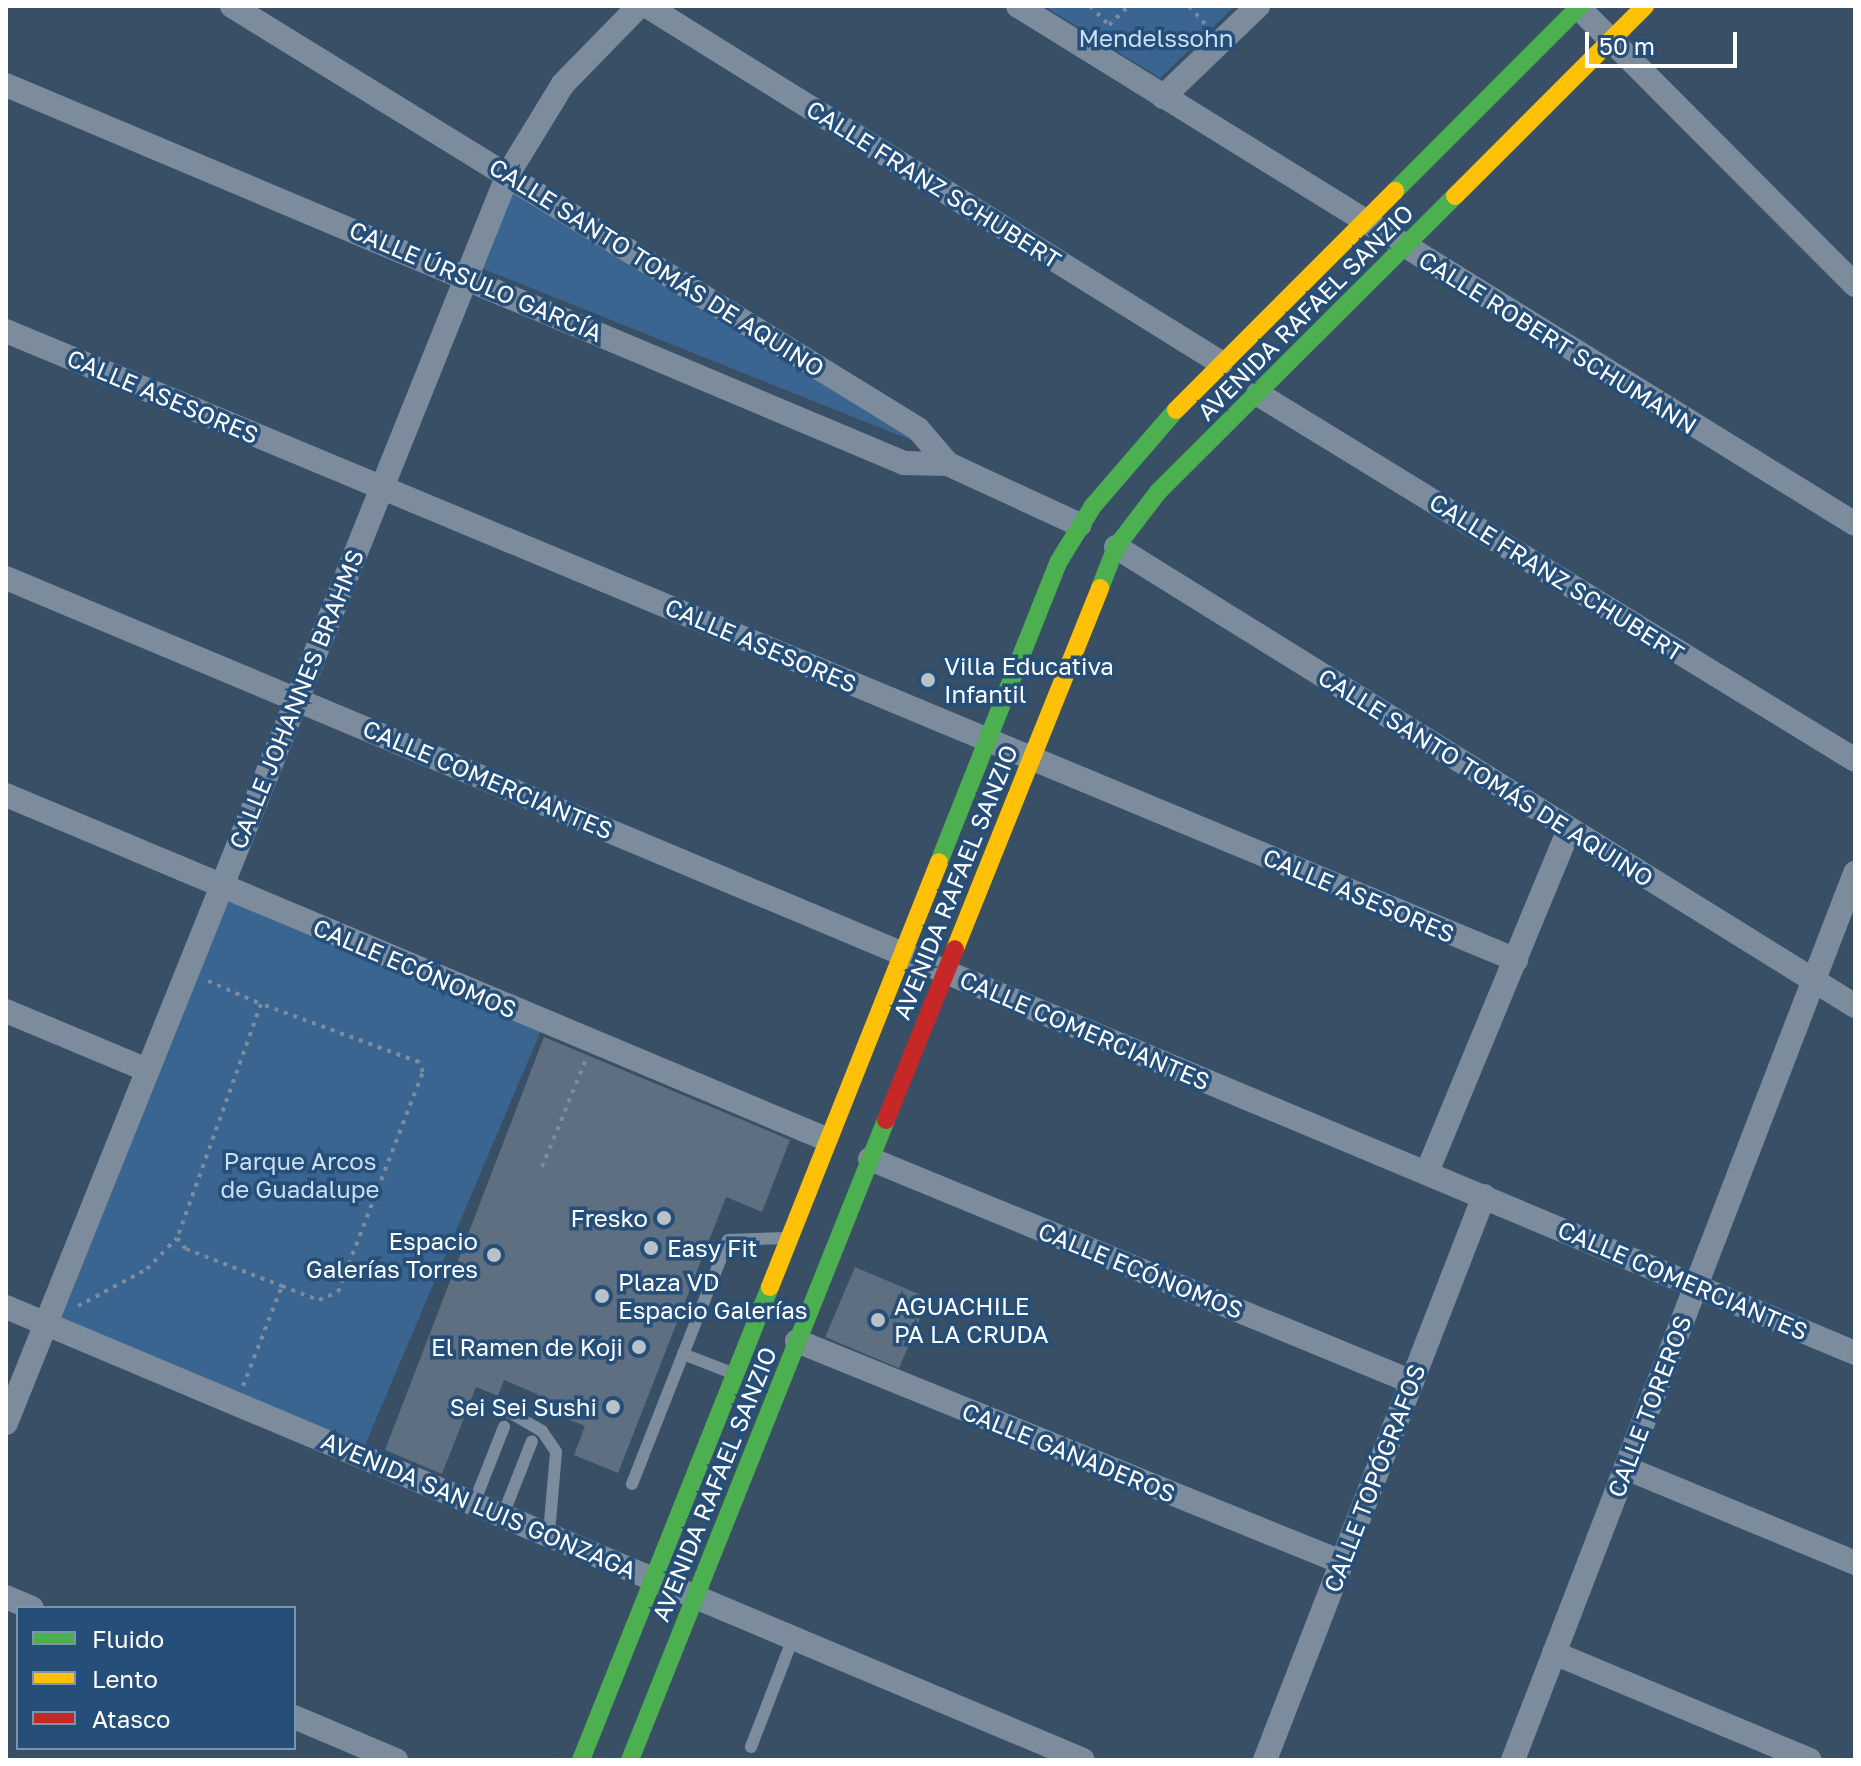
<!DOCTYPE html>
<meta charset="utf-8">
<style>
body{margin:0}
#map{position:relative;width:1861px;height:1766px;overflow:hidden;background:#384f66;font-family:"Golos Text",sans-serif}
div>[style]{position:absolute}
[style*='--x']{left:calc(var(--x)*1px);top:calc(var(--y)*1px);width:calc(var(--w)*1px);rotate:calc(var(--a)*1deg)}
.green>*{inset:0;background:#396590;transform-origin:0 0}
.building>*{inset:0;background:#5e6f81;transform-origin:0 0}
.path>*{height:4px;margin-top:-2px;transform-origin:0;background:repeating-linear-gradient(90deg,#7c8c9d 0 4px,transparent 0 10px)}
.lane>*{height:12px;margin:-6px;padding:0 6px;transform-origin:6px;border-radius:6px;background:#7c8c9d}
.street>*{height:24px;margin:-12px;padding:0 12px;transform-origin:12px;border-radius:12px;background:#7c8c9d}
.fast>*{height:18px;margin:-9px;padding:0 9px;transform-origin:9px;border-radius:9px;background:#4caf50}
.slow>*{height:18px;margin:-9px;padding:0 9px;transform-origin:9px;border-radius:9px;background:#ffc107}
.jam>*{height:18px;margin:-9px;padding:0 9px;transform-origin:9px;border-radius:9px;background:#c62828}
.dots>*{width:22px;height:22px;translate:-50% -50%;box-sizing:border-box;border:4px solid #254e79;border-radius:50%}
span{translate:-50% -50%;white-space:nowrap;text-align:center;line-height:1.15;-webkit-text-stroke:7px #254e79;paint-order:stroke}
.park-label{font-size:24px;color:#cadff3}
.street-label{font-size:24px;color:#fff}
.poi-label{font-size:24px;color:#fff}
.left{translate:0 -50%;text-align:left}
.right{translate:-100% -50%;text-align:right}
.frame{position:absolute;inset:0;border:8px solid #fff;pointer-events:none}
.legend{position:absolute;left:16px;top:1606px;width:280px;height:144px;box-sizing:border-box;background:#254e79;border:2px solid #7c95af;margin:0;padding:10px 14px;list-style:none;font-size:24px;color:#fff}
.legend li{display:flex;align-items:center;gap:16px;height:40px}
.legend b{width:40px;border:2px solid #7c95af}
.scale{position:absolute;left:1585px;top:32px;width:152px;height:36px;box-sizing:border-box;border:4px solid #fff;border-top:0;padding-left:10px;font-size:24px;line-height:28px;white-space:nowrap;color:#fff;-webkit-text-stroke:6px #254e79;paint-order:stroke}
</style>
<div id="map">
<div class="green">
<i style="clip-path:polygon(1044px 6px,1235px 6px,1160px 78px)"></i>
<i style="clip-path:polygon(511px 189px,916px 442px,481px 268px)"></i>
<i style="left:225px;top:892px;width:345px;height:459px;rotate:23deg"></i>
</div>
<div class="building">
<i style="clip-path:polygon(544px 1037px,790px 1140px,762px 1212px,726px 1197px,618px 1473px,574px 1455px,585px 1426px,547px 1411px,537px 1394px,504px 1380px,498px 1396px,476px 1387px,442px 1474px,385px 1450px)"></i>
<i style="left:855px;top:1267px;width:80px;height:76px;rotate:23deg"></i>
</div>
<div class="path">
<i style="--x:1090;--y:6;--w:27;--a:45"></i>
<i style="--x:1109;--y:25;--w:28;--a:-44"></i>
<i style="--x:1189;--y:6;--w:25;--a:48"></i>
<i style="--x:208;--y:981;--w:58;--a:23.5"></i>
<i style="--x:542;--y:1167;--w:117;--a:-67.8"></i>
<i style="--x:78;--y:1306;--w:78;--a:-28.2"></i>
<i style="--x:147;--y:1269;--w:43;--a:-45.9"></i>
<i style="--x:243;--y:1386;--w:107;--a:-68.7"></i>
<i style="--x:282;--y:1286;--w:40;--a:21"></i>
<i style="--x:319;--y:1300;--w:21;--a:-23"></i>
<i style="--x:338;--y:1292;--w:236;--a:-68.9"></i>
<i style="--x:423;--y:1072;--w:11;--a:-112"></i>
<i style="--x:419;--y:1062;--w:168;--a:-159.8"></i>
<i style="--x:261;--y:1004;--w:249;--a:109.7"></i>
<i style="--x:177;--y:1238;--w:14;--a:51"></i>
<i style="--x:186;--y:1249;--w:103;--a:21.1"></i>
</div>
<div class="lane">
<i style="--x:683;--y:1354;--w:53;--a:21.2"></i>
<i style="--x:509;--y:1412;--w:38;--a:30"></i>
<i style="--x:542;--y:1431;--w:25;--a:56"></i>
<i style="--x:556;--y:1452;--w:82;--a:94.9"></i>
<i style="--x:632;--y:1484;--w:262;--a:-68.5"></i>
<i style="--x:728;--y:1240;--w:58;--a:-2"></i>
<i style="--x:474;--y:1503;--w:82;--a:-68.5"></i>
<i style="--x:503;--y:1515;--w:79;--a:-68.6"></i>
<i style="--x:751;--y:1747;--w:117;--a:-68.9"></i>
</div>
<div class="street">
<i style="--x:232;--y:6;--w:806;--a:31.66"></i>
<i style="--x:918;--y:429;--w:46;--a:49.4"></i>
<i style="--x:948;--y:464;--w:145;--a:24.8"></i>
<i style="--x:647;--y:6;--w:676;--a:31.88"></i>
<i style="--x:1018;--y:6;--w:984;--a:31.75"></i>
<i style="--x:1577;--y:6;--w:394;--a:45.1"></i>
<i style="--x:6;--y:85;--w:974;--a:22.83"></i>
<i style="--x:904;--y:463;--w:44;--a:1.3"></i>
<i style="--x:1163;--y:97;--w:132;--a:-43.8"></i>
<i style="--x:6;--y:331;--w:1636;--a:22.61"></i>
<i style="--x:1258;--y:394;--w:700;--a:31.51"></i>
<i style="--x:1116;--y:547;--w:870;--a:31.84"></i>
<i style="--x:6;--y:578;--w:2005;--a:22.74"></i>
<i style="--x:6;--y:795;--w:889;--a:22.76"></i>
<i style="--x:6;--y:1011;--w:153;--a:22.7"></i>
<i style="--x:870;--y:1159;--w:586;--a:22.36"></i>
<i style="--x:1427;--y:1172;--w:371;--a:-67.5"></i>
<i style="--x:6;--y:1307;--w:1168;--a:22.81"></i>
<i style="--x:797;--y:1341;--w:587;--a:22.11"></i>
<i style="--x:6;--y:1423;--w:1346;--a:-68.1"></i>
<i style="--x:508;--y:174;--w:105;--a:-58.6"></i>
<i style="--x:563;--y:84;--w:109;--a:-45.7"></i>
<i style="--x:1626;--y:1468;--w:248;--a:22.5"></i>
<i style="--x:6;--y:1597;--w:28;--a:23"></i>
<i style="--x:1554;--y:1653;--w:277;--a:22.7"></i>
<i style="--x:294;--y:1717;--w:111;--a:22.9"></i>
<i style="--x:1265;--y:1760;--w:605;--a:-68.78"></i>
<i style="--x:1513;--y:1760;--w:951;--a:-68.91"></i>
</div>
<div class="fast">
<i style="--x:1395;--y:191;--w:262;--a:-45"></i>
<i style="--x:1100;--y:588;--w:44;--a:-68.7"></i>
<i style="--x:1116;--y:547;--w:69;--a:-52.6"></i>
<i style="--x:1158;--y:492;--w:419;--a:-44.9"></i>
<i style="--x:939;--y:862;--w:324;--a:-68.3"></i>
<i style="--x:1059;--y:561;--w:65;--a:-58.3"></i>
<i style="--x:1093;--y:506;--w:127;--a:-49.2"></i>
<i style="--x:581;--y:1760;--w:509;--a:-68.22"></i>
<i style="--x:630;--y:1760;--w:689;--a:-68.2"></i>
</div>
<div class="slow">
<i style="--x:1455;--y:196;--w:269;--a:-45"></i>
<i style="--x:1176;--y:410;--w:310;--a:-45"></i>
<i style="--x:955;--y:949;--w:389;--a:-68.1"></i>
<i style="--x:770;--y:1287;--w:457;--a:-68.3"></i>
</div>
<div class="jam">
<i style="--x:886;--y:1120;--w:184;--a:-68"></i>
</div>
<div class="dots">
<i style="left:928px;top:680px;background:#b9c1c9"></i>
<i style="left:664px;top:1218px;background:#b9c1c9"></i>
<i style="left:651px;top:1248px;background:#b9c1c9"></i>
<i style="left:494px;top:1255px;background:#b9c1c9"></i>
<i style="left:602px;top:1296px;background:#b9c1c9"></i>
<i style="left:878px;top:1320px;background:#b9c1c9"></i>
<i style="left:639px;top:1347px;background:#b9c1c9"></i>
<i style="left:613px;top:1407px;background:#b9c1c9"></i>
</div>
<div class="park-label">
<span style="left:1156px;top:38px">Mendelssohn</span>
<span style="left:300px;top:1175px">Parque Arcos<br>de Guadalupe</span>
</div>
<div class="street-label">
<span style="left:934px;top:184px;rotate:32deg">CALLE FRANZ SCHUBERT</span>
<span style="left:657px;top:267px;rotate:32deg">CALLE SANTO TOMÁS DE AQUINO</span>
<span style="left:476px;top:281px;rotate:23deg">CALLE ÚRSULO GARCÍA</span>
<span style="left:1305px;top:312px;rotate:-45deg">AVENIDA RAFAEL SANZIO</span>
<span style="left:1558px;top:342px;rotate:32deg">CALLE ROBERT SCHUMANN</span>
<span style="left:163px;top:396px;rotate:23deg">CALLE ASESORES</span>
<span style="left:1557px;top:577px;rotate:32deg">CALLE FRANZ SCHUBERT</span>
<span style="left:761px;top:645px;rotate:23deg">CALLE ASESORES</span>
<span style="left:296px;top:699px;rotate:-68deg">CALLE JOHANNES BRAHMS</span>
<span style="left:1486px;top:777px;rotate:32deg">CALLE SANTO TOMÁS DE AQUINO</span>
<span style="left:488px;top:779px;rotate:23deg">CALLE COMERCIANTES</span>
<span style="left:955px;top:882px;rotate:-68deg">AVENIDA RAFAEL SANZIO</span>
<span style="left:1359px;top:895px;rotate:23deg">CALLE ASESORES</span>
<span style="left:415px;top:968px;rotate:23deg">CALLE ECÓNOMOS</span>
<span style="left:1085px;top:1030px;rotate:23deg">CALLE COMERCIANTES</span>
<span style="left:1141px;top:1270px;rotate:22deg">CALLE ECÓNOMOS</span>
<span style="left:1683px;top:1280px;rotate:23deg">CALLE COMERCIANTES</span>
<span style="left:1649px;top:1406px;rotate:-69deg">CALLE TOREROS</span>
<span style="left:1069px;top:1452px;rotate:22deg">CALLE GANADEROS</span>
<span style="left:1374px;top:1478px;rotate:-69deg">CALLE TOPÓGRAFOS</span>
<span style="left:714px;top:1484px;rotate:-68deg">AVENIDA RAFAEL SANZIO</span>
<span style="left:479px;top:1505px;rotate:23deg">AVENIDA SAN LUIS GONZAGA</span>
</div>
<div class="poi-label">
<span class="left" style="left:944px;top:680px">Villa Educativa<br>Infantil</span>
<span class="right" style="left:648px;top:1218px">Fresko</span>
<span class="right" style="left:478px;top:1255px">Espacio<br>Galerías Torres</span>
<span class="left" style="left:667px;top:1248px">Easy Fit</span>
<span class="left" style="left:618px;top:1296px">Plaza VD<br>Espacio Galerías</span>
<span class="left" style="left:894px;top:1320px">AGUACHILE<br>PA LA CRUDA</span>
<span class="right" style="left:623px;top:1347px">El Ramen de Koji</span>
<span class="right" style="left:597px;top:1407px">Sei Sei Sushi</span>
</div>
<div class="frame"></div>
<ul class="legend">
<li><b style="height:10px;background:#4caf50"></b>Fluido</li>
<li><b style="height:10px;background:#ffc107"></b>Lento</li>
<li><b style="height:10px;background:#c62828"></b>Atasco</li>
</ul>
<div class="scale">50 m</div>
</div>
